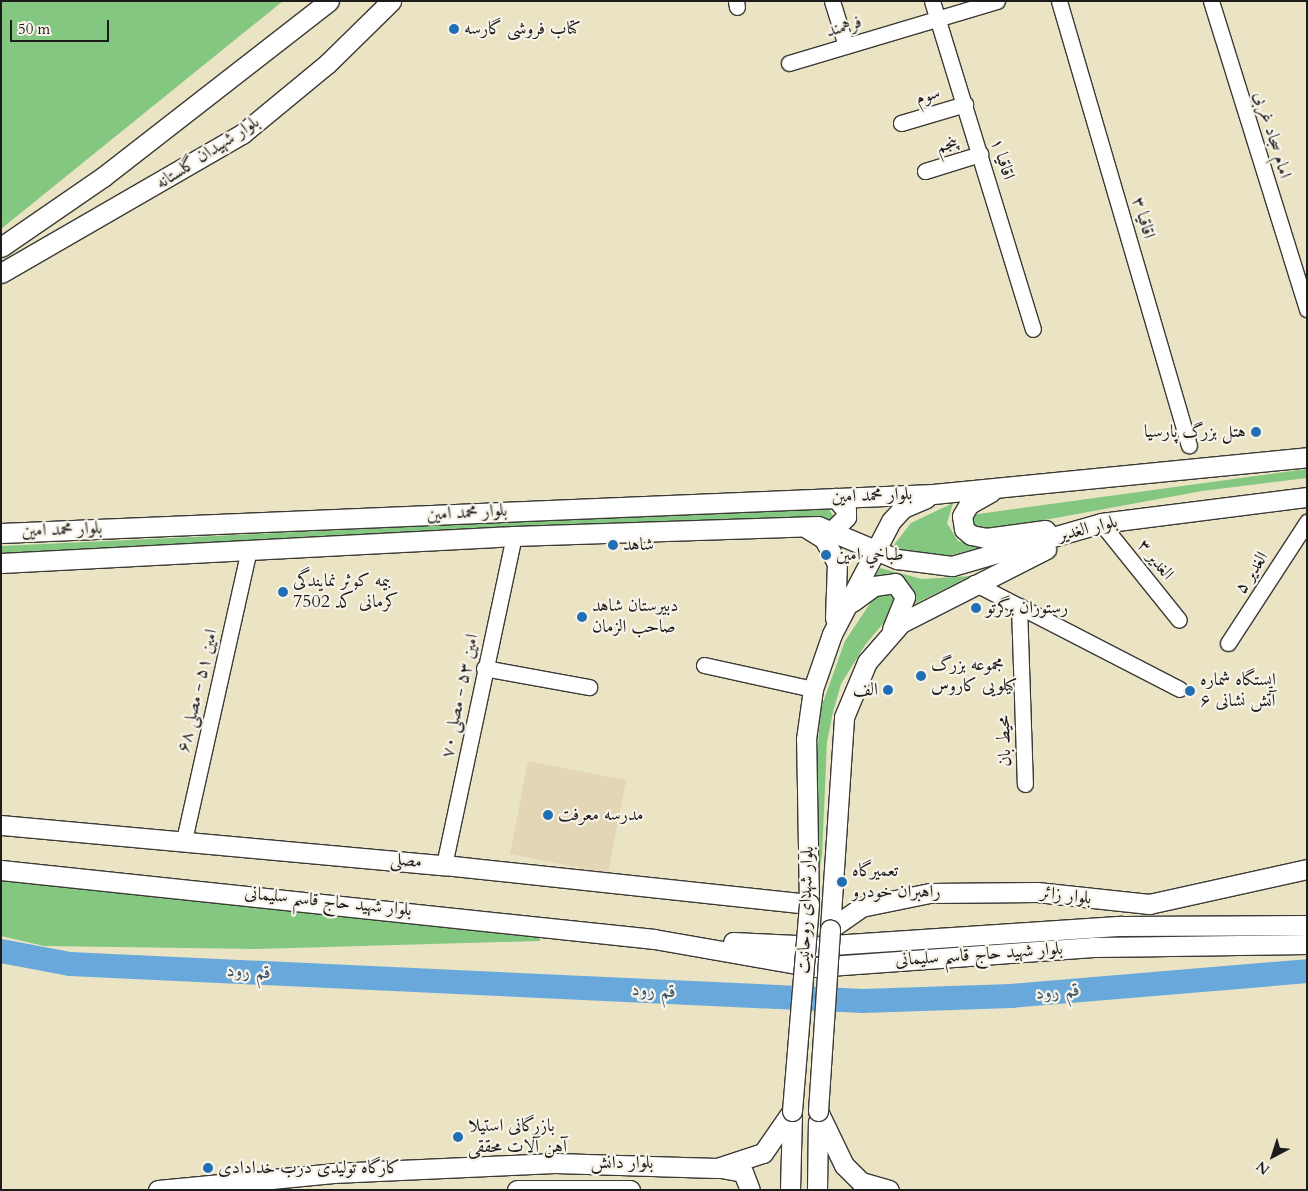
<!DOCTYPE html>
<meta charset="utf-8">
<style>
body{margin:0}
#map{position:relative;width:1308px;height:1191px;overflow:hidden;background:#ebe4c4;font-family:Cardo,Amiri,serif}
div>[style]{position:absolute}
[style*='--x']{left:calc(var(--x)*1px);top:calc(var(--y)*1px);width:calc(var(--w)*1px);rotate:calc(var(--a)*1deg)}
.built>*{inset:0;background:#e3d6b7;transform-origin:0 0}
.green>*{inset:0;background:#83c780}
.river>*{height:24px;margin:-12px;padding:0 12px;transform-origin:12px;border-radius:12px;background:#69a8db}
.roads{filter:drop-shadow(1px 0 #3b3a35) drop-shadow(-1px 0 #3b3a35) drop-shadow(0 1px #3b3a35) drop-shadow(0 -1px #3b3a35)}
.minor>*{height:15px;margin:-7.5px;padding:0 7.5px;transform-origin:7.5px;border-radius:7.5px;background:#fff}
.major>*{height:19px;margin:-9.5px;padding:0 9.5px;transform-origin:9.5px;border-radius:9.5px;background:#fff}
.bridges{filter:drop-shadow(1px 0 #3b3a35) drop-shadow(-1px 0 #3b3a35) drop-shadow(0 1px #3b3a35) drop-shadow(0 -1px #3b3a35)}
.major-bridge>*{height:19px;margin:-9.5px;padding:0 9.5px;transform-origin:9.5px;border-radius:9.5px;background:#fff}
.dots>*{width:14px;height:14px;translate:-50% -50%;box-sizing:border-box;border:2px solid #f7f3e8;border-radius:50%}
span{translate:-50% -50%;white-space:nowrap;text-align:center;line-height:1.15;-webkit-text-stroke:4.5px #f7f3e8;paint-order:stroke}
.street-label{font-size:18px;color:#1c1c1c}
.poi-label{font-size:18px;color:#1c1c1c}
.left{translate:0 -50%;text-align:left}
.right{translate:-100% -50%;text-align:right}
.water-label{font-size:19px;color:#3b5468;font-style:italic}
.frame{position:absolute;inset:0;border:2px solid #1c1c1c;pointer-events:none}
.north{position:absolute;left:1248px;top:1131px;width:50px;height:50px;-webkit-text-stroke:4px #f7f3e8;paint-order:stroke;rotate:220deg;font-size:14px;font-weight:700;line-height:20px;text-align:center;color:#1c1c1c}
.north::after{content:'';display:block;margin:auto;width:18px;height:22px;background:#1c1c1c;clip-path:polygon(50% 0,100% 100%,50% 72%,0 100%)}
.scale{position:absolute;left:10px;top:20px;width:99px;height:22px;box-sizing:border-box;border:2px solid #1c1c1c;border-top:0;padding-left:6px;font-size:15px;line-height:18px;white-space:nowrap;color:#1c1c1c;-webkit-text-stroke:4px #f7f3e8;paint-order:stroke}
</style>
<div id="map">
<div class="built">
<i style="left:528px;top:761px;width:100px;height:95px;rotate:11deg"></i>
</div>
<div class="green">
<i style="clip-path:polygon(1px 1px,283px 1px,1px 229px)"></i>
<i style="clip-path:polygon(1307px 469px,1307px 478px,1202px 491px,990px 530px,973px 528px,971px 515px)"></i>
<i style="clip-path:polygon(953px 503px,947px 523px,958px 541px,978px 546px,1003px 542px,943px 557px,909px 554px,893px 546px,911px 523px)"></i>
<i style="clip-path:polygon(783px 509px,829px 509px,834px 517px,831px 521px,784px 517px,1px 555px,1px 546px)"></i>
<i style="clip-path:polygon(880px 568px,922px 579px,971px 576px,912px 605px,915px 593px,902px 580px,871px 585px)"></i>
<i style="clip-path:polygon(879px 590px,894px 594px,891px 614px,865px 645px,841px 684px,833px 712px,827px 742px,822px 856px,817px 879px,815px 777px,821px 708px,845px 641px)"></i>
<i style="clip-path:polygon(1px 876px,540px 929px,540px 941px,257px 949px,44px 946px,1px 936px)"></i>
</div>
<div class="river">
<i style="--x:1;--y:951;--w:70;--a:10.7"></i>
<i style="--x:70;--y:964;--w:794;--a:2.67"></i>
<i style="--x:863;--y:1001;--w:148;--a:-1.9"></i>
<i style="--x:1011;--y:996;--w:297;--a:-4.8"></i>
</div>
<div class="roads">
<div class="minor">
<i style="--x:736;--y:1;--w:6;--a:81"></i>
<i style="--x:832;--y:1;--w:47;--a:72.7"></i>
<i style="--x:932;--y:1;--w:343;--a:72.9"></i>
<i style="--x:1059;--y:1;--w:463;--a:73.7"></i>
<i style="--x:1211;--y:1;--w:323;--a:72.7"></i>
<i style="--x:789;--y:63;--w:217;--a:-16.6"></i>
<i style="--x:901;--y:123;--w:67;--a:-16.5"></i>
<i style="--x:925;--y:171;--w:58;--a:-17.2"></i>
<i style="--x:1101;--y:523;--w:124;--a:51.2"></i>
<i style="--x:974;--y:583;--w:231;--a:27.3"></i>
<i style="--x:1019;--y:606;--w:178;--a:88.1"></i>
<i style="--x:1228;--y:643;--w:145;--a:-56.9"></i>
<i style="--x:704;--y:665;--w:112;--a:12.4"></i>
<i style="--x:484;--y:668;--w:107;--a:10.3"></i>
<i style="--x:184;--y:840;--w:297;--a:-77.4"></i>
<i style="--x:444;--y:865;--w:336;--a:-78"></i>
</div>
<div class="major">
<i style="--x:1;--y:247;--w:124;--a:-34.5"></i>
<i style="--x:103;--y:177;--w:286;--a:-37.9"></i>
<i style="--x:1;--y:273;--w:278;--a:-30"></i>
<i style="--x:242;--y:134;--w:110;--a:-39.5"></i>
<i style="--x:327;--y:64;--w:90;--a:-44.5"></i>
<i style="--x:991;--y:492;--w:25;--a:151"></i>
<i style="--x:969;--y:504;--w:14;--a:120"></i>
<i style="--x:962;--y:516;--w:13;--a:81"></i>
<i style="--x:964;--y:529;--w:9;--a:41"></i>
<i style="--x:971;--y:535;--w:15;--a:11"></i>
<i style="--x:986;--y:538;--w:60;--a:-7.7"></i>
<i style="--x:808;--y:529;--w:19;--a:32"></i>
<i style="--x:824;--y:539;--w:27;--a:62"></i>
<i style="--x:837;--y:563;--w:55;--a:92.1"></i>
<i style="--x:832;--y:531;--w:20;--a:-45"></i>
<i style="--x:846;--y:517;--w:7;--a:-90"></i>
<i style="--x:846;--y:510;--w:16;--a:-130"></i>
<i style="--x:1;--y:533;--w:933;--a:-2.4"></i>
<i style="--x:933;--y:494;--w:376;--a:-5.6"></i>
<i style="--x:1;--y:563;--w:514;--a:-3.01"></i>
<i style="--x:514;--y:536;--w:304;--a:-1.9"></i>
<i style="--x:818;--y:526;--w:86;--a:22.7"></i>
<i style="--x:897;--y:559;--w:55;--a:7.3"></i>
<i style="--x:952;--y:566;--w:155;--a:-16.1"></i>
<i style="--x:1101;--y:523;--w:208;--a:-7.2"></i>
<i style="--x:852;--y:602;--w:27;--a:-36"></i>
<i style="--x:874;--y:586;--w:21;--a:-8"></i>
<i style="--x:895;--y:583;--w:17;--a:54"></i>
<i style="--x:905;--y:597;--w:35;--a:112"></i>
<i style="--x:1;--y:825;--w:445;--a:5.2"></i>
<i style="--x:444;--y:865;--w:367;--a:6.1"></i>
<i style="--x:809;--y:904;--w:165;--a:-91"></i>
<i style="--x:806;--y:739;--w:50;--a:-82"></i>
<i style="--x:813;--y:689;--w:58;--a:-70.9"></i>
<i style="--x:832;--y:634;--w:127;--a:-62.4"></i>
<i style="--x:891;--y:521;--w:18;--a:-47"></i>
<i style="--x:903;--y:508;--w:25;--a:-23"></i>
<i style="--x:1;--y:870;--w:657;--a:6.03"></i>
<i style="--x:654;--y:939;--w:163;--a:9.9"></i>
<i style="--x:815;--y:967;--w:279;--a:-4.1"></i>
<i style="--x:1093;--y:947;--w:214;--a:-0.8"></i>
<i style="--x:830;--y:929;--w:212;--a:-86.2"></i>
<i style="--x:844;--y:717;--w:60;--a:-67.3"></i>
<i style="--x:867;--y:662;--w:52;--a:-48.9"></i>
<i style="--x:901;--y:623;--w:163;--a:-27"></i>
<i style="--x:830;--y:929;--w:38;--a:-35"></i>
<i style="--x:861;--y:907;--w:70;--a:-11.5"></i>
<i style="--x:930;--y:893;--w:107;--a:-0.5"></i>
<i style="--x:1037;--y:892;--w:113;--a:6.1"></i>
<i style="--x:1149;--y:904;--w:162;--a:-12.5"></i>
<i style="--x:733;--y:942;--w:84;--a:2.7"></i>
<i style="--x:817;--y:946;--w:305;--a:-3.8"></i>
<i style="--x:1121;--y:926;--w:186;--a:-0.3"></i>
<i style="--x:818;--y:1111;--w:60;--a:64.3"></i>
<i style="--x:844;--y:1165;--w:24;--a:45"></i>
<i style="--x:861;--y:1182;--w:29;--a:16"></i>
<i style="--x:721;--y:1168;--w:22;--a:10"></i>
<i style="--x:743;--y:1172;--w:19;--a:69"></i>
<i style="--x:158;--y:1190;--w:176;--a:-5.5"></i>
<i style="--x:333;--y:1173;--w:222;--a:-2.6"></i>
<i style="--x:555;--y:1163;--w:162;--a:1.8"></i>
<i style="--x:717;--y:1168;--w:48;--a:-18.1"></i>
<i style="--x:763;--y:1153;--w:51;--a:-55.4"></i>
<i style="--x:517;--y:1190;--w:113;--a:0"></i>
<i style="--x:790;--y:1190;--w:78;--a:-88.5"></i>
<i style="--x:817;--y:1190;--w:68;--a:-89.2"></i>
</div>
</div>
<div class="bridges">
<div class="major-bridge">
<i style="--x:792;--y:1111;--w:208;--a:-85.3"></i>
<i style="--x:818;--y:1111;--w:182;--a:-86.2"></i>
</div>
</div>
<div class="dots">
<i style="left:454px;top:29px;background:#1f6fb2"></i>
<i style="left:1256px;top:432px;background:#1f6fb2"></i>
<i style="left:613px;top:545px;background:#1f6fb2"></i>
<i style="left:826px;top:555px;background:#1f6fb2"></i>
<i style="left:283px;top:592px;background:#1f6fb2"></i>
<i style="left:976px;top:608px;background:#1f6fb2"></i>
<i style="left:582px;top:617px;background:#1f6fb2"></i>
<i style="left:921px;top:676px;background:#1f6fb2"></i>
<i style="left:888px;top:690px;background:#1f6fb2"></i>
<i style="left:1190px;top:691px;background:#1f6fb2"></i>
<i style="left:548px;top:815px;background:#1f6fb2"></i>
<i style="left:842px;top:882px;background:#1f6fb2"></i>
<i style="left:458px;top:1137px;background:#1f6fb2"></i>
<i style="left:208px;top:1168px;background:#1f6fb2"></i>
</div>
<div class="street-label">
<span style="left:844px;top:27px;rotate:-17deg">فرهمند</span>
<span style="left:928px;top:96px;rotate:-17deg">سوم</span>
<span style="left:1272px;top:135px;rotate:73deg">امام سجاد غربی</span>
<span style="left:947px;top:145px;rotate:-17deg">پنجم</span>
<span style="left:208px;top:153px;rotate:-33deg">بلوار شهیدان گلستانه</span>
<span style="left:1002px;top:159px;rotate:72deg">اقاقیا ۱</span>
<span style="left:1143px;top:218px;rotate:74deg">اقاقیا ۳</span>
<span style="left:872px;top:496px;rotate:-2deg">بلوار محمد امین</span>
<span style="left:467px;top:513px;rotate:-3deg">بلوار محمد امین</span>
<span style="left:1088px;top:529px;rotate:-14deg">بلوار الغدیر</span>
<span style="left:62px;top:530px;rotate:-2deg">بلوار محمد امین</span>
<span style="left:1155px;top:560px;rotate:51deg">الغدیر ۳</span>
<span style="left:1252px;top:573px;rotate:-57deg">الغدیر ۵</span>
<span style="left:198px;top:691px;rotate:-77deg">امین ۵۱ - مصلی ۶۸</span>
<span style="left:460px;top:696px;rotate:-78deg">امین ۵۳ - مصلی ۷۰</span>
<span style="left:1005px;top:741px;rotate:-92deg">محیط بان</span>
<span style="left:406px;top:861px;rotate:5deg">مصلی</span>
<span style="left:1066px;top:896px;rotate:7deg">بلوار زائر</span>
<span style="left:328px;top:902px;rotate:6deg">بلوار شهید حاج قاسم سلیمانی</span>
<span style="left:806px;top:910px;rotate:-88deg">بلوار شهدای روحانیت</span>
<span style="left:979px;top:955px;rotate:-4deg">بلوار شهید حاج قاسم سلیمانی</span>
<span style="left:622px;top:1163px">بلوار دانش</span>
</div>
<div class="poi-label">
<span class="left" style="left:464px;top:29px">کتاب فروشی گارسه</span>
<span class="right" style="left:1246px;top:432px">هتل بزرگ پارسیا</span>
<span class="left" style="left:623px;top:545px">شاهد</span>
<span class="left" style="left:836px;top:555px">طباخي امين</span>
<span class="left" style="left:293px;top:592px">بیمه کوثر نمایندگی<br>کرمانی کد 7502</span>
<span class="left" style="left:592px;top:617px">دبیرستان شاهد<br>صاحب الزمان</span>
<span class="left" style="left:986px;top:608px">رستوران برگرتو</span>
<span class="left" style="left:931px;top:676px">مجموعه بزرگ<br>کیلویی کاروس</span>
<span class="left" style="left:1200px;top:691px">ایستگاه شماره<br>۶ آتش نشانی</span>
<span class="right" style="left:878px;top:690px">الف</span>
<span class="left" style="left:558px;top:815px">مدرسه معرفت</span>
<span class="left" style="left:852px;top:882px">تعمیرگاه<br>راهبران خودرو</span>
<span class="left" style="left:468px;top:1137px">بازرگانی استیلا<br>آهن آلات محققی</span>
<span class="left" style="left:218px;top:1168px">کارگاه تولیدی درب خدادادی</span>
</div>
<div class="water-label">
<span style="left:249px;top:972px;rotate:3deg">قم رود</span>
<span style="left:654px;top:991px;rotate:3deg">قم رود</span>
<span style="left:1058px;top:992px;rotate:-5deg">قم رود</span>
</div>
<div class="frame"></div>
<div class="north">N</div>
<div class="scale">50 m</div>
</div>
